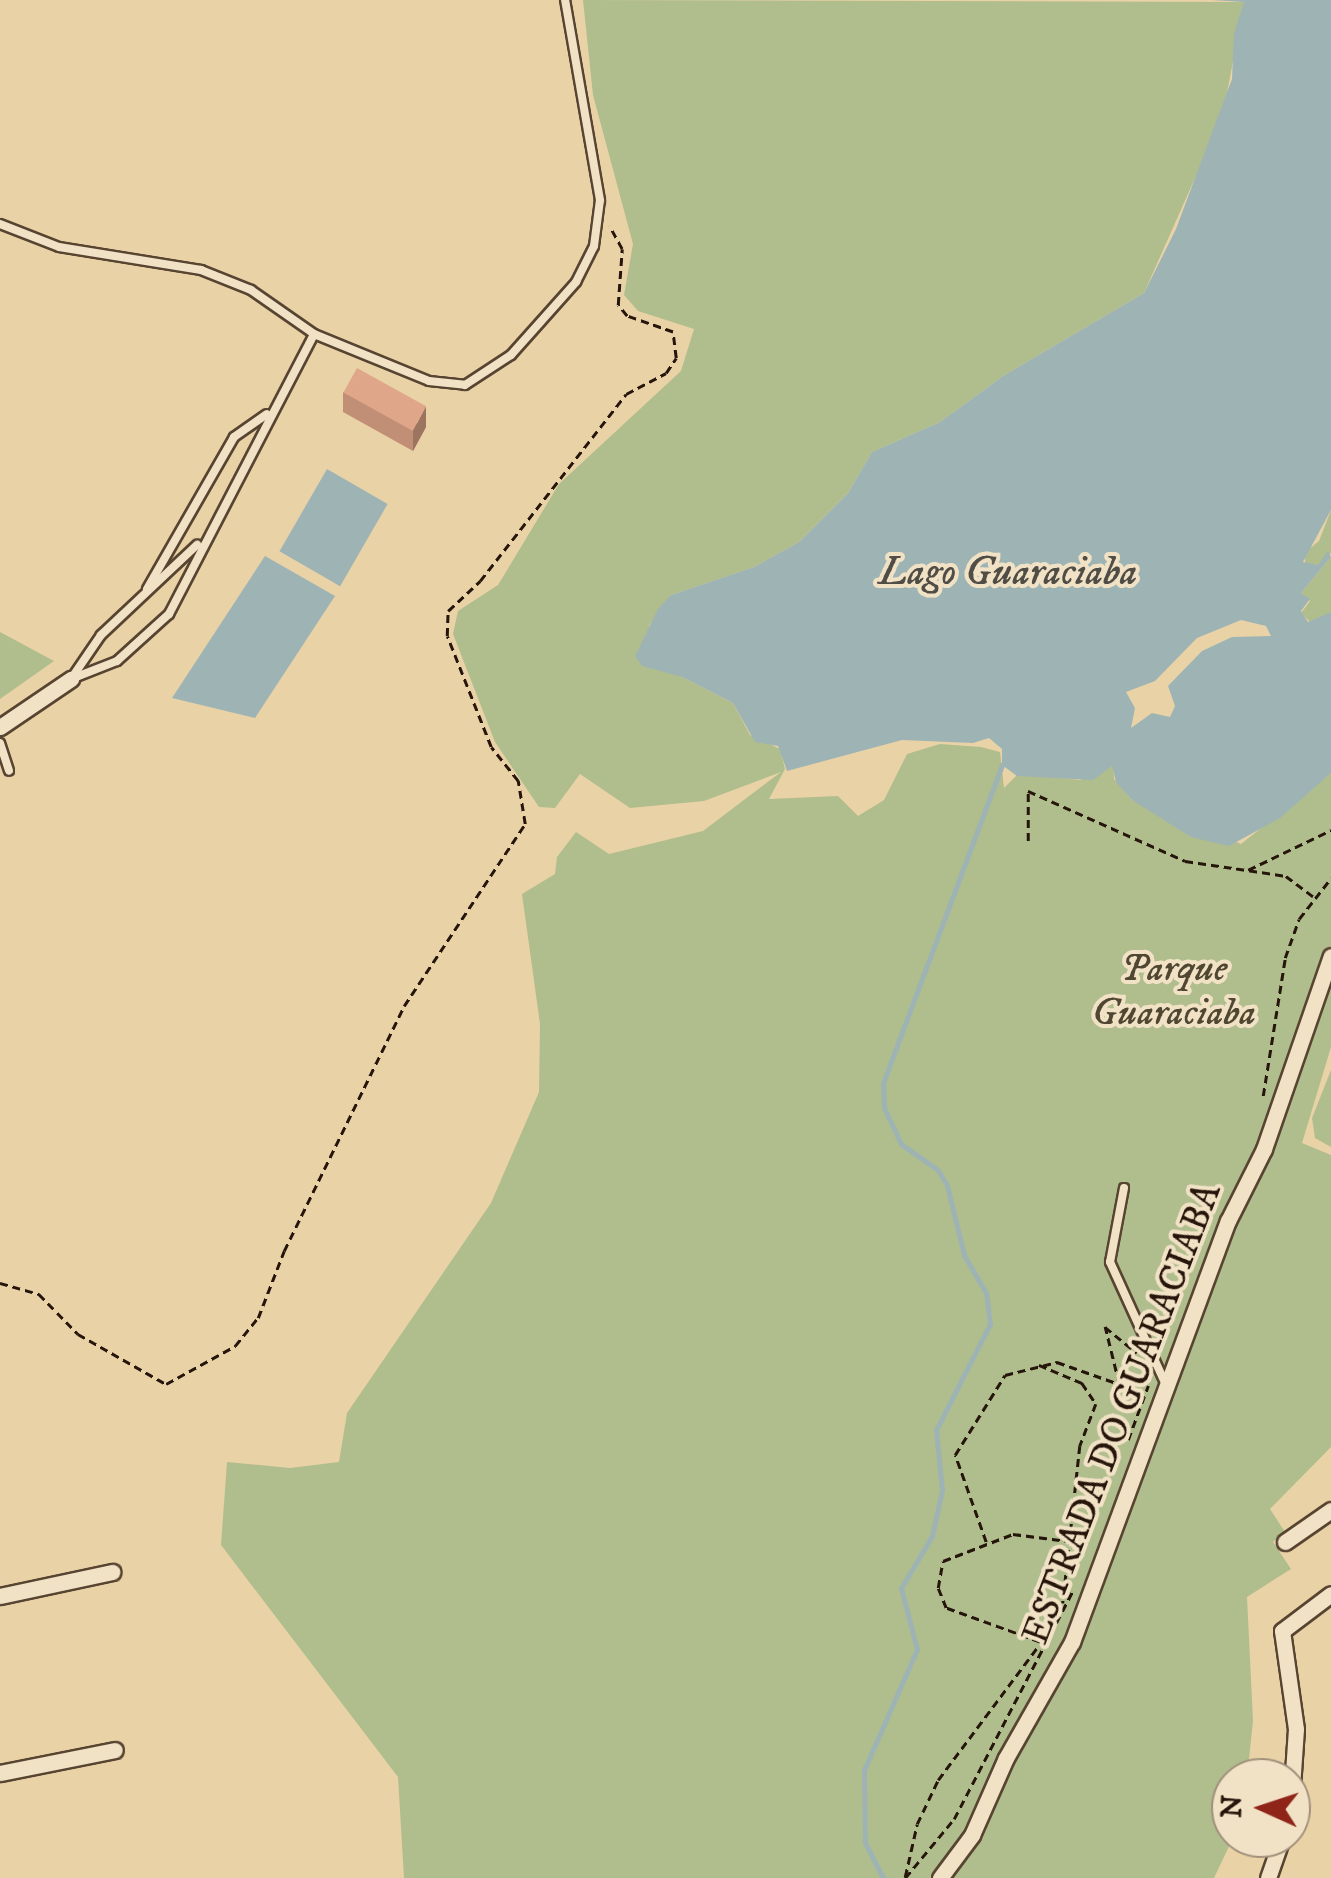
<!DOCTYPE html>
<style>
body{margin:0}
#map{position:relative;width:1331px;height:1878px;overflow:hidden;background:#ead2a7;font-family:"IM FELL DW Pica",serif}
div>[style]{position:absolute}
[style*='--x']{left:calc(var(--x)*1px);top:calc(var(--y)*1px);width:calc(var(--w)*1px);rotate:calc(var(--a)*1deg)}
.green>*{inset:0;background:#b0bd8d}
.water>*{inset:0;background:#9eb4b4;transform-origin:0 0}
.stream>*{height:5px;margin:-2.5px;padding:0 2.5px;transform-origin:2.5px;border-radius:2.5px;background:#9eb4b4}
.path>*{height:2.5px;margin-top:-1.25px;transform-origin:0;background:repeating-linear-gradient(90deg,#26150a 0 8px,transparent 0 13px)}
.roads{filter:drop-shadow(2px 0 #574431) drop-shadow(-2px 0 #574431) drop-shadow(0 2px #574431) drop-shadow(0 -2px #574431)}
.service>*{height:8px;margin:-4px;padding:0 4px;transform-origin:4px;border-radius:4px;background:#f1e2c6}
.minor>*{height:15px;margin:-7.5px;padding:0 7.5px;transform-origin:7.5px;border-radius:7.5px;background:#f1e2c6}
.wall>*{inset:0;background:#c18f76}
.shaded-wall>*{inset:0;background:#9d7460}
.building>*{inset:0;background:#e0a689;transform-origin:0 0}
span{translate:-50% -50%;white-space:nowrap;text-align:center;line-height:1.15;-webkit-text-stroke:8px #f1e2c6;paint-order:stroke}
.park-label{font-size:38px;color:#4f4731;font-style:italic}
.street-label{font-size:38px;color:#26150a}
.water-label{font-size:40px;color:#504d46;font-style:italic}
.north{position:absolute;left:1211px;top:1758px;width:100px;height:100px;box-sizing:border-box;background:#f1e2c6;border:2px solid #a0907b;border-radius:50%;rotate:273deg;font-size:28px;font-weight:700;line-height:40px;text-align:center;color:#26150a}
.north::after{content:'';display:block;margin:auto;width:35px;height:45px;background:#8f2418;clip-path:polygon(50% 0,100% 100%,50% 72%,0 100%)}
</style>
<div id="map">
<div class="green">
<i style="clip-path:polygon(583px 0,1244px 2px,1223px 115px,1144px 293px,1003px 376px,940px 422px,872px 452px,848px 493px,799px 542px,754px 567px,671px 595px,649px 626px,682px 677px,733px 703px,750px 735px,780px 749px,785px 769px,769px 799px,838px 796px,858px 816px,884px 800px,907px 754px,940px 744px,981px 747px,1000px 752px,1004px 788px,1019px 773px,1080px 780px,1113px 764px,1114px 779px,1132px 800px,1241px 844px,1331px 773px,1331px 1047px,1302px 1143px,1331px 1155px,1331px 1447px,1270px 1509px,1285px 1532px,1273px 1542px,1291px 1569px,1247px 1597px,1253px 1721px,1247px 1778px,1231px 1778px,1233px 1838px,1214px 1878px,404px 1878px,398px 1777px,221px 1545px,227px 1462px,290px 1468px,339px 1462px,347px 1413px,491px 1203px,539px 1092px,540px 1024px,522px 894px,555px 874px,557px 857px,576px 832px,609px 854px,703px 831px,781px 772px,704px 801px,630px 808px,580px 774px,555px 808px,539px 807px,495px 742px,453px 634px,458px 611px,498px 585px,559px 484px,681px 371px,694px 329px,638px 311px,624px 295px,633px 244px,593px 95px)"></i>
<i style="clip-path:polygon(1331px 510px,1331px 553px,1318px 565px,1306px 566px,1304px 553px,1319px 541px)"></i>
<i style="clip-path:polygon(1331px 557px,1331px 612px,1312px 624px,1301px 613px,1310px 601px,1301px 593px)"></i>
<i style="clip-path:polygon(0 632px,54px 661px,0 699px)"></i>
<i style="clip-path:polygon(1331px 1070px,1331px 1147px,1315px 1138px,1312px 1118px)"></i>
</div>
<div class="water">
<i style="clip-path:polygon(evenodd,1212px 0,1331px 0,1331px 510px,1303px 562px,1318px 565px,1328px 551px,1331px 557px,1301px 593px,1310px 599px,1301px 611px,1308px 622px,1331px 612px,1331px 773px,1280px 818px,1229px 846px,1191px 837px,1132px 800px,1116px 782px,1112px 766px,1093px 780px,1017px 776px,1002px 765px,1002px 749px,989px 738px,973px 743px,902px 740px,787px 771px,778px 746px,755px 742px,733px 703px,682px 677px,642px 666px,635px 656px,658px 609px,671px 595px,754px 567px,799px 542px,848px 493px,872px 452px,940px 422px,1003px 376px,1144px 293px,1176px 229px,1232px 79px,1234px 33px,1244px 2px,1212px 0,1241px 620px,1266px 626px,1271px 636px,1232px 637px,1202px 651px,1168px 686px,1175px 706px,1170px 717px,1152px 713px,1131px 728px,1135px 708px,1126px 692px,1155px 681px,1197px 638px,1241px 620px)"></i>
<i style="left:327px;top:469px;width:70px;height:95px;rotate:30deg"></i>
<i style="clip-path:polygon(265px 556px,335px 596px,255px 718px,172px 698px)"></i>
</div>
<div class="stream">
<i style="--x:883;--y:1878;--w:39;--a:-117"></i>
<i style="--x:865;--y:1843;--w:73;--a:-90.8"></i>
<i style="--x:864;--y:1770;--w:132;--a:-66.3"></i>
<i style="--x:917;--y:1649;--w:63;--a:-104.7"></i>
<i style="--x:901;--y:1588;--w:61;--a:-59.2"></i>
<i style="--x:932;--y:1536;--w:47;--a:-77.7"></i>
<i style="--x:942;--y:1490;--w:60;--a:-95.7"></i>
<i style="--x:936;--y:1430;--w:119;--a:-63"></i>
<i style="--x:990;--y:1324;--w:31;--a:-97"></i>
<i style="--x:986;--y:1293;--w:44;--a:-120.1"></i>
<i style="--x:964;--y:1255;--w:72;--a:-103.7"></i>
<i style="--x:947;--y:1185;--w:17;--a:-121"></i>
<i style="--x:938;--y:1170;--w:45;--a:-144.9"></i>
<i style="--x:901;--y:1144;--w:40;--a:-115"></i>
<i style="--x:884;--y:1108;--w:25;--a:-92"></i>
<i style="--x:883;--y:1083;--w:340;--a:-69.5"></i>
</div>
<div class="path">
<i style="--x:1028;--y:841;--w:50;--a:-90"></i>
<i style="--x:1028;--y:791;--w:172;--a:24"></i>
<i style="--x:1185;--y:861;--w:102;--a:8.4"></i>
<i style="--x:1286;--y:876;--w:34;--a:37"></i>
<i style="--x:1248;--y:870;--w:92;--a:-25.7"></i>
<i style="--x:1263;--y:1096;--w:140;--a:-80.9"></i>
<i style="--x:1285;--y:958;--w:41;--a:-70.3"></i>
<i style="--x:1299;--y:919;--w:52;--a:-52"></i>
<i style="--x:0;--y:1283;--w:41;--a:15.8"></i>
<i style="--x:39;--y:1294;--w:56;--a:45.7"></i>
<i style="--x:78;--y:1334;--w:101;--a:29.6"></i>
<i style="--x:166;--y:1384;--w:79;--a:-28.8"></i>
<i style="--x:235;--y:1346;--w:36;--a:-51"></i>
<i style="--x:258;--y:1318;--w:72;--a:-68.8"></i>
<i style="--x:284;--y:1251;--w:273;--a:-63.9"></i>
<i style="--x:404;--y:1006;--w:219;--a:-56.4"></i>
<i style="--x:525;--y:824;--w:44;--a:-99.2"></i>
<i style="--x:518;--y:781;--w:43;--a:-128.5"></i>
<i style="--x:491;--y:747;--w:119;--a:-111.6"></i>
<i style="--x:447;--y:636;--w:25;--a:-88"></i>
<i style="--x:448;--y:611;--w:44;--a:-43.2"></i>
<i style="--x:480;--y:581;--w:237;--a:-52"></i>
<i style="--x:626;--y:394;--w:45;--a:-27.7"></i>
<i style="--x:666;--y:373;--w:18;--a:-56"></i>
<i style="--x:676;--y:358;--w:26;--a:-97"></i>
<i style="--x:673;--y:332;--w:49;--a:-160.8"></i>
<i style="--x:627;--y:316;--w:14;--a:-129"></i>
<i style="--x:618;--y:305;--w:56;--a:-85.9"></i>
<i style="--x:622;--y:249;--w:26;--a:-119"></i>
<i style="--x:1039;--y:1365;--w:47;--a:22.7"></i>
<i style="--x:1082;--y:1383;--w:25;--a:56"></i>
<i style="--x:1096;--y:1404;--w:45;--a:110.9"></i>
<i style="--x:1080;--y:1446;--w:158;--a:96.2"></i>
<i style="--x:1128;--y:1440;--w:58;--a:-69.7"></i>
<i style="--x:986;--y:1542;--w:92;--a:-109.6"></i>
<i style="--x:955;--y:1455;--w:94;--a:-58"></i>
<i style="--x:1005;--y:1375;--w:54;--a:-14"></i>
<i style="--x:1057;--y:1362;--w:66;--a:19.5"></i>
<i style="--x:1119;--y:1384;--w:59;--a:-103.8"></i>
<i style="--x:1105;--y:1327;--w:41;--a:39.1"></i>
<i style="--x:1040;--y:1642;--w:100;--a:-160.1"></i>
<i style="--x:946;--y:1608;--w:22;--a:-112"></i>
<i style="--x:938;--y:1588;--w:27;--a:-80"></i>
<i style="--x:943;--y:1561;--w:75;--a:-21.1"></i>
<i style="--x:1013;--y:1534;--w:55;--a:7.3"></i>
<i style="--x:905;--y:1877;--w:54;--a:-77.2"></i>
<i style="--x:917;--y:1824;--w:49;--a:-64.5"></i>
<i style="--x:938;--y:1780;--w:169;--a:-53.2"></i>
<i style="--x:905;--y:1878;--w:77;--a:-50.3"></i>
<i style="--x:954;--y:1819;--w:256;--a:-62.5"></i>
</div>
<div class="roads">
<div class="service">
<i style="--x:0;--y:224;--w:63;--a:21.3"></i>
<i style="--x:59;--y:247;--w:144;--a:9.2"></i>
<i style="--x:201;--y:270;--w:54;--a:21.8"></i>
<i style="--x:251;--y:290;--w:77;--a:34.9"></i>
<i style="--x:147;--y:589;--w:175;--a:-60.2"></i>
<i style="--x:234;--y:437;--w:40;--a:-34.9"></i>
<i style="--x:71;--y:679;--w:49;--a:-21.4"></i>
<i style="--x:117;--y:661;--w:70;--a:-42.1"></i>
<i style="--x:169;--y:614;--w:315;--a:-62.6"></i>
<i style="--x:314;--y:334;--w:124;--a:22.2"></i>
<i style="--x:429;--y:381;--w:36;--a:6"></i>
<i style="--x:465;--y:385;--w:55;--a:-33.1"></i>
<i style="--x:511;--y:355;--w:98;--a:-48.3"></i>
<i style="--x:576;--y:282;--w:40;--a:-63.4"></i>
<i style="--x:594;--y:246;--w:46;--a:-82.6"></i>
<i style="--x:600;--y:200;--w:203;--a:-99.9"></i>
<i style="--x:71;--y:679;--w:53;--a:-55.7"></i>
<i style="--x:101;--y:635;--w:132;--a:-43.2"></i>
<i style="--x:0;--y:743;--w:29;--a:72"></i>
<i style="--x:1124;--y:1188;--w:75;--a:100.7"></i>
<i style="--x:1110;--y:1262;--w:135;--a:65.5"></i>
</div>
<div class="minor">
<i style="--x:0;--y:727;--w:86;--a:-34.1"></i>
<i style="--x:1285;--y:1542;--w:56;--a:-34.8"></i>
<i style="--x:0;--y:1596;--w:115;--a:-12.1"></i>
<i style="--x:0;--y:1773;--w:117;--a:-11.3"></i>
<i style="--x:1291;--y:1802;--w:73;--a:-86.1"></i>
<i style="--x:1296;--y:1729;--w:99;--a:-98.1"></i>
<i style="--x:1282;--y:1631;--w:61;--a:-37.1"></i>
<i style="--x:940;--y:1878;--w:54;--a:-53.3"></i>
<i style="--x:972;--y:1835;--w:84;--a:-66.2"></i>
<i style="--x:1006;--y:1758;--w:133;--a:-60.4"></i>
<i style="--x:1072;--y:1642;--w:449;--a:-69.7"></i>
<i style="--x:1228;--y:1221;--w:80;--a:-63.4"></i>
<i style="--x:1264;--y:1149;--w:204;--a:-70.9"></i>
<i style="--x:1268;--y:1878;--w:42;--a:-70.7"></i>
</div>
</div>
<div class="wall">
<i style="clip-path:polygon(343px 392px,426px 427px,413px 451px,343px 412px)"></i>
</div>
<div class="shaded-wall">
<i style="clip-path:polygon(426px 406px,426px 427px,413px 451px,413px 431px)"></i>
</div>
<div class="building">
<i style="left:357px;top:368px;width:79px;height:28px;rotate:29deg"></i>
</div>
<div class="park-label">
<span style="left:1174px;top:992px">Parque<br>Guaraciaba</span>
</div>
<div class="street-label">
<span style="left:1123px;top:1414px;rotate:-69deg">ESTRADA DO GUARACIABA</span>
</div>
<div class="water-label">
<span style="left:1008px;top:573px">Lago Guaraciaba</span>
</div>
<div class="north">N</div>
</div>
